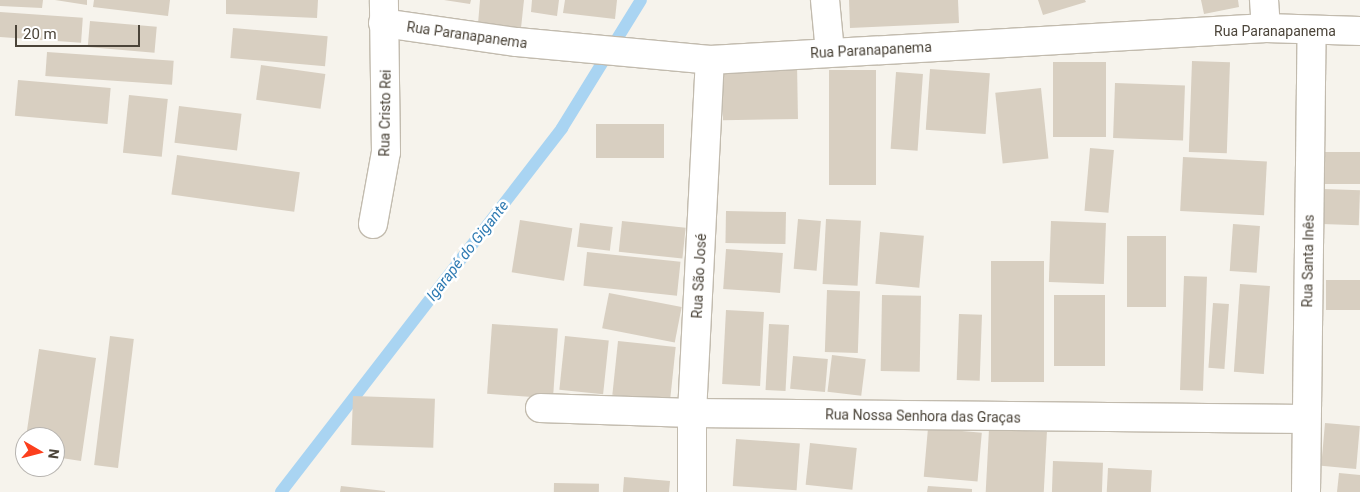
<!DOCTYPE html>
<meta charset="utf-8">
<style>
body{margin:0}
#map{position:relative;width:1360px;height:492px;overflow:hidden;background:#f6f3ec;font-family:Roboto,sans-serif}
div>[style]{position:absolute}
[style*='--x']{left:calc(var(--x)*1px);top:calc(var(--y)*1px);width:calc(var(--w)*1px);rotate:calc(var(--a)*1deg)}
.stream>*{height:12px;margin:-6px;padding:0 6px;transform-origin:6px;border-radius:6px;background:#a9d4f2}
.building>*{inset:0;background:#d8cfc1;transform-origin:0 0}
.roads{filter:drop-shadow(1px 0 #c2bbae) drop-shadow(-1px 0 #c2bbae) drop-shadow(0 1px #c2bbae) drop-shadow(0 -1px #c2bbae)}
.minor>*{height:28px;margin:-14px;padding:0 14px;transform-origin:14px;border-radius:14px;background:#fff}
span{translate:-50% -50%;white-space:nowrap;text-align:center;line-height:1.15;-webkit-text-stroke:5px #fff;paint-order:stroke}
.street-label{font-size:14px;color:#4b4439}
.water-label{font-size:15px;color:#2e7ab2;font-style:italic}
.north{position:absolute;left:15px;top:427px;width:50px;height:50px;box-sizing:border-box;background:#fff;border:1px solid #b7b4b0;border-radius:50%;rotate:98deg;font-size:14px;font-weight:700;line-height:20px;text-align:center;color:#4b4439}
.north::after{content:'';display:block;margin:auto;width:18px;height:22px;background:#fc3f1d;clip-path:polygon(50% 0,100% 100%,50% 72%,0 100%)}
.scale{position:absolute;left:15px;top:25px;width:125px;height:22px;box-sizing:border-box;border:2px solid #4b4439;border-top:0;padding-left:6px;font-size:15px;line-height:18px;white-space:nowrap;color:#4b4439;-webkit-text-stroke:4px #fff;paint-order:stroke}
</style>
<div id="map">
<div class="stream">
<i style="--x:281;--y:492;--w:460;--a:-52.3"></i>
<i style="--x:562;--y:128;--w:150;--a:-58.3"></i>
</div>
<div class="building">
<i style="clip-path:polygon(0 0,43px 0,42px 8px,0 6px)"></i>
<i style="clip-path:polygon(55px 0,87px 0,87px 5px)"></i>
<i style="clip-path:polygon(94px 0,170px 0,168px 16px,93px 7px)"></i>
<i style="clip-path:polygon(226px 0,318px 0,317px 18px,226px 14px)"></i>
<i style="clip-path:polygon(444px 0,471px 0,470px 4px)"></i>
<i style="clip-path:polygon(480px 0,524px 0,521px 28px,478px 24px)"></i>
<i style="clip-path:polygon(532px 0,559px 0,557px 16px,531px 12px)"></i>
<i style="clip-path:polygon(565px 0,617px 0,615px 19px,563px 13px)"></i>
<i style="clip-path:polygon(849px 0,958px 0,959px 23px,850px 28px)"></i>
<i style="clip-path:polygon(1038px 0,1085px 0,1086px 2px,1043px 15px)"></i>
<i style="clip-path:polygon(1201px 0,1238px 0,1239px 7px,1204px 14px)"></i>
<i style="left:0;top:12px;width:83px;height:25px;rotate:4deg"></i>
<i style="left:90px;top:21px;width:67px;height:26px;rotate:5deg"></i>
<i style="left:233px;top:28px;width:95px;height:30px;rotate:5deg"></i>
<i style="left:47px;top:52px;width:127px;height:24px;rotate:4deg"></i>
<i style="left:1192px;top:61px;width:38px;height:91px;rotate:2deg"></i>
<i style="left:1053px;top:62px;width:53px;height:75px"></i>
<i style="left:797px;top:63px;width:56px;height:75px;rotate:89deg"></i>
<i style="left:261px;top:65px;width:65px;height:35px;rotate:8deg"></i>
<i style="left:930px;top:69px;width:60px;height:61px;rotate:4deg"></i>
<i style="left:829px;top:70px;width:47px;height:115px"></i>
<i style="left:896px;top:72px;width:27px;height:77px;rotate:4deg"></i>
<i style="left:18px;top:80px;width:93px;height:36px;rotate:5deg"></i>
<i style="left:1115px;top:83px;width:70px;height:55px;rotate:2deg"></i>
<i style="left:1041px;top:88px;width:71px;height:46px;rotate:84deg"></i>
<i style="left:129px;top:95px;width:39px;height:58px;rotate:6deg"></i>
<i style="left:179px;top:106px;width:63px;height:37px;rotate:7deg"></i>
<i style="left:664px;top:124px;width:34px;height:68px;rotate:90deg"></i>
<i style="left:1090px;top:148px;width:24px;height:63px;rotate:5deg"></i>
<i style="left:1323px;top:152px;width:37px;height:32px"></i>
<i style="left:177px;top:155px;width:124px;height:40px;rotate:8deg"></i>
<i style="left:1183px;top:157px;width:84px;height:54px;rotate:3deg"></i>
<i style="left:1323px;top:189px;width:37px;height:35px;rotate:2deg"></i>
<i style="left:726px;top:211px;width:60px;height:32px;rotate:1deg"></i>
<i style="left:798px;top:219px;width:23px;height:50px;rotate:5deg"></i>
<i style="left:826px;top:219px;width:35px;height:65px;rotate:3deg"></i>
<i style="left:520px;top:220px;width:53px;height:53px;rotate:9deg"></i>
<i style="left:622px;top:221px;width:64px;height:31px;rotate:6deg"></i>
<i style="left:1051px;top:221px;width:55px;height:61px;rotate:2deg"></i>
<i style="left:580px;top:223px;width:33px;height:24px;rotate:7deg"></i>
<i style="left:1233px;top:224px;width:27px;height:47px;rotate:4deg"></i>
<i style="left:880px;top:232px;width:44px;height:52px;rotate:5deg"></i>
<i style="left:1127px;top:236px;width:39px;height:71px"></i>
<i style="left:726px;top:249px;width:57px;height:40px;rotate:4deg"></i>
<i style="left:587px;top:252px;width:94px;height:34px;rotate:6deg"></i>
<i style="left:991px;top:261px;width:53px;height:121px"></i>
<i style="left:1184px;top:276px;width:23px;height:114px;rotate:2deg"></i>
<i style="left:1326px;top:280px;width:34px;height:30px"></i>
<i style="left:1240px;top:284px;width:30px;height:88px;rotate:4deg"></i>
<i style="left:827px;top:290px;width:33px;height:62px;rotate:2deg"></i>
<i style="left:609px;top:293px;width:74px;height:36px;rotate:11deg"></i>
<i style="left:882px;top:295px;width:39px;height:76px;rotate:1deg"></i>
<i style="left:1054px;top:295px;width:51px;height:71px"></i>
<i style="left:1213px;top:303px;width:16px;height:65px;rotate:4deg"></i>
<i style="left:726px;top:310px;width:38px;height:74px;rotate:3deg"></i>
<i style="left:959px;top:314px;width:23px;height:66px;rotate:2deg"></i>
<i style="left:492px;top:324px;width:66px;height:70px;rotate:4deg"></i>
<i style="left:769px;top:324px;width:20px;height:66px;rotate:3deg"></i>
<i style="left:110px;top:336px;width:24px;height:130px;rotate:7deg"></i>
<i style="left:565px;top:336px;width:44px;height:54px;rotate:6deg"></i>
<i style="left:618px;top:341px;width:58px;height:54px;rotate:6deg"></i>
<i style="clip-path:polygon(39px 349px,96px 358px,81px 461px,55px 457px,55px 437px,26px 437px)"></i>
<i style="left:832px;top:355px;width:34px;height:37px;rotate:7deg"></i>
<i style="left:793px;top:356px;width:35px;height:33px;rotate:5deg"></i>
<i style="left:353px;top:396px;width:82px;height:49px;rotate:2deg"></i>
<i style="left:1325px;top:423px;width:35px;height:43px;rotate:5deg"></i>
<i style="left:928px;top:428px;width:54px;height:49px;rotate:5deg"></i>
<i style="left:989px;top:429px;width:58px;height:63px;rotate:3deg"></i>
<i style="left:736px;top:439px;width:64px;height:47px;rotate:4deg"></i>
<i style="left:810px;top:443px;width:47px;height:42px;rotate:6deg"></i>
<i style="left:1053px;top:461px;width:50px;height:31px;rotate:2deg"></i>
<i style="left:1108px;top:468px;width:44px;height:24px;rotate:3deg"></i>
<i style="clip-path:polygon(1339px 473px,1360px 475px,1360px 492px,1337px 492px)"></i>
<i style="clip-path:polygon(624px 477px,670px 481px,669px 492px,623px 492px)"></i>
<i style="left:554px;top:483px;width:45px;height:9px;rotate:1deg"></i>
<i style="clip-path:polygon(341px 486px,385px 491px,385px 492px,340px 492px)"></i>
<i style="clip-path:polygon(928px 486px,972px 489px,972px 492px,927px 492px)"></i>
</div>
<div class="roads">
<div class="minor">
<i style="--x:825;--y:0;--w:52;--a:84.5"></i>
<i style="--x:1264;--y:0;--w:28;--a:86"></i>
<i style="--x:383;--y:23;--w:135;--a:8.1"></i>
<i style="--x:517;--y:42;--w:194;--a:5.3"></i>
<i style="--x:710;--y:60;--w:557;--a:-3.29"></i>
<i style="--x:1266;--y:28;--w:94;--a:1.8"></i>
<i style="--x:373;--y:224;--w:73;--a:-79.8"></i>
<i style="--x:386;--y:152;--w:152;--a:-90.8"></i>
<i style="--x:540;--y:408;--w:152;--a:1.9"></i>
<i style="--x:692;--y:413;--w:614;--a:0.56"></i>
<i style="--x:692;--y:492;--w:79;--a:-90"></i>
<i style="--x:692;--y:413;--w:353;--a:-87.1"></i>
<i style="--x:1306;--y:492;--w:462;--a:-89.3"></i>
</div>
</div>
<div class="street-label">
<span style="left:1275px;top:31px">Rua Paranapanema</span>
<span style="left:467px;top:35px;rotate:8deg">Rua Paranapanema</span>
<span style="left:871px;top:50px;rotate:-3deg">Rua Paranapanema</span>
<span style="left:385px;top:113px;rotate:-89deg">Rua Cristo Rei</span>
<span style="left:1308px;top:261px;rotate:-89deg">Rua Santa Inês</span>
<span style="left:699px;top:276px;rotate:-87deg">Rua São José</span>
<span style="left:923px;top:416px;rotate:1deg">Rua Nossa Senhora das Graças</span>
</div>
<div class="water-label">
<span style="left:468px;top:251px;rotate:-52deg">Igarapé do Gigante</span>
</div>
<div class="north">N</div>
<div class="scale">20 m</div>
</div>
